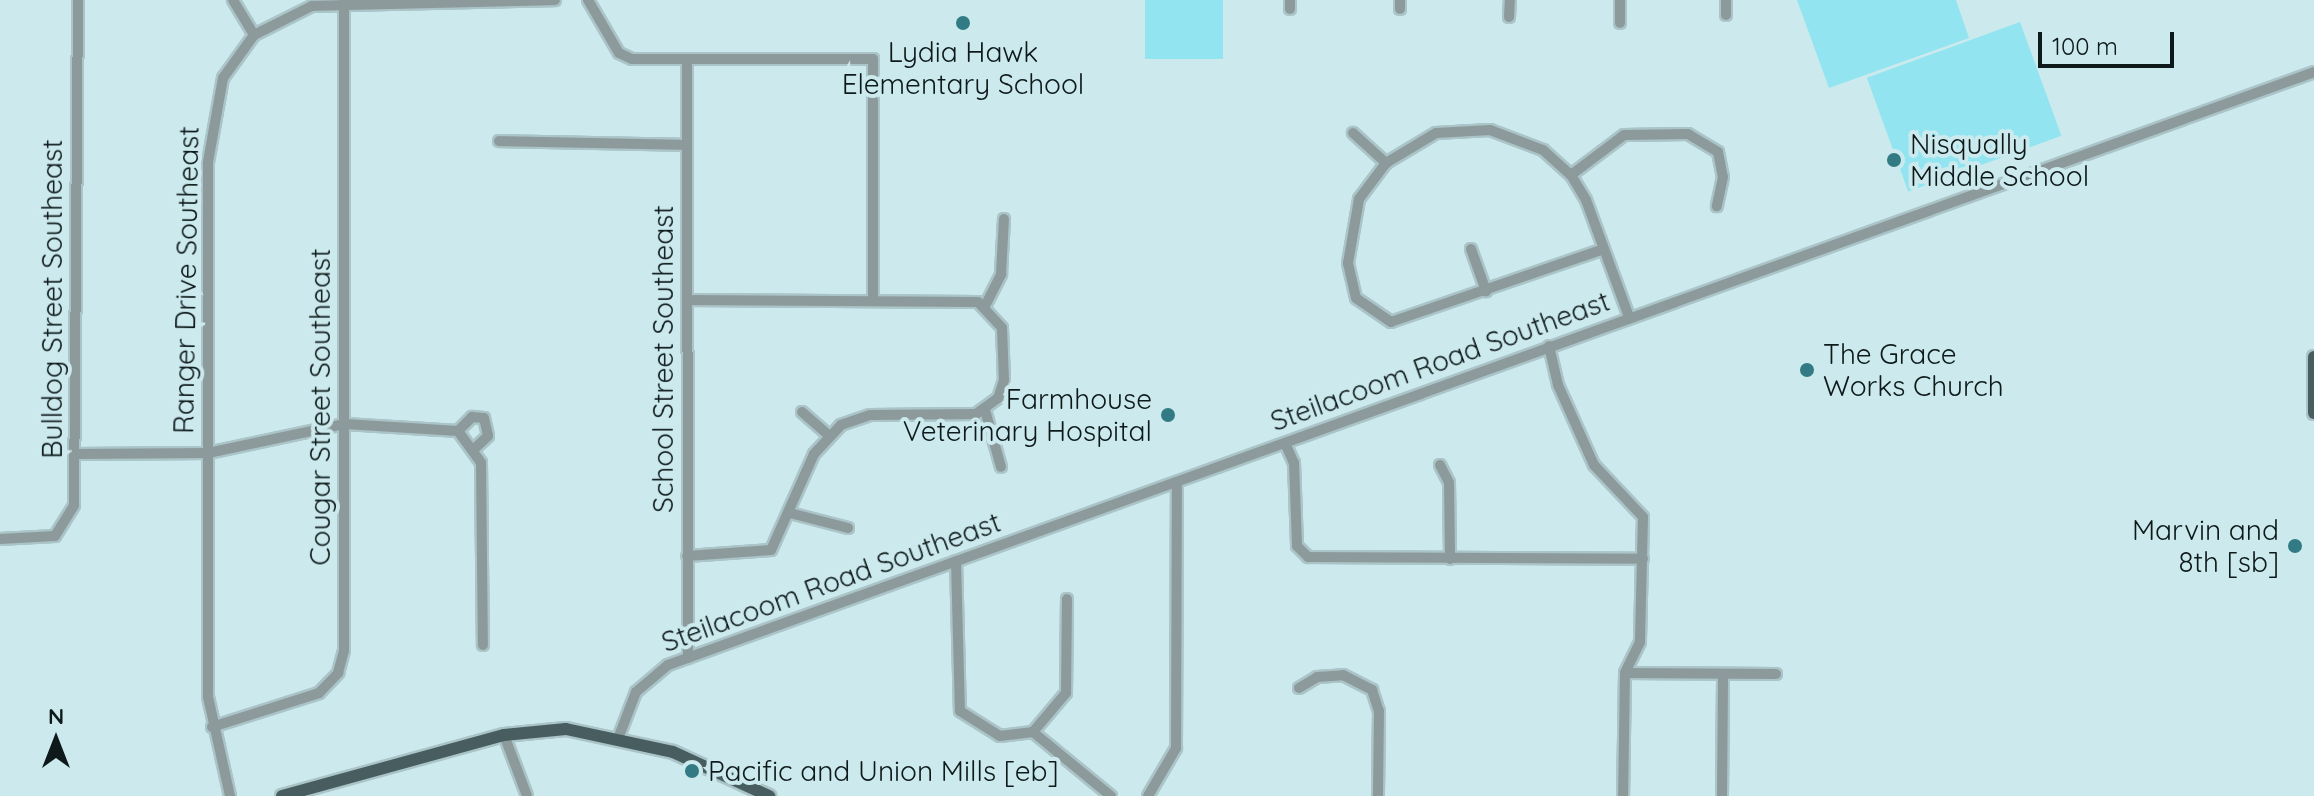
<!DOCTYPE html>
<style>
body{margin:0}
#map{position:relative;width:2314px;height:796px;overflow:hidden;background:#cceaee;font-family:Quicksand,sans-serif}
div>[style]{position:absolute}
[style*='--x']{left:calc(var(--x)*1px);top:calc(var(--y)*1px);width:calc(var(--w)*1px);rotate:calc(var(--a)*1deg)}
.green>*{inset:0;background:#91e4f0;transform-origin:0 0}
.roads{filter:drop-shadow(2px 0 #aac4c8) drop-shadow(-2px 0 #aac4c8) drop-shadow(0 2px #aac4c8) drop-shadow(0 -2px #aac4c8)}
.minor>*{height:10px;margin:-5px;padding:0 5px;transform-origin:5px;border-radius:5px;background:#8d9a9b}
.major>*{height:12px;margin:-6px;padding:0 6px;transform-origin:6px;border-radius:6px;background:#475d60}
.dots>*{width:22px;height:22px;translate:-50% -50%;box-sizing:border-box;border:4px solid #cceaee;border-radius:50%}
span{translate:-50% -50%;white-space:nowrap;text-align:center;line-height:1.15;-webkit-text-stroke:8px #cceaee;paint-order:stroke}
.poi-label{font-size:28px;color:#0e191a}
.left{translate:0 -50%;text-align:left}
.right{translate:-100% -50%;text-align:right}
.street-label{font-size:28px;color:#0e191a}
.north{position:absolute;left:16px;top:700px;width:80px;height:80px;-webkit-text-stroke:6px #cceaee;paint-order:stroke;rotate:0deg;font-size:22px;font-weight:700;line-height:32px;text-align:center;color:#0e191a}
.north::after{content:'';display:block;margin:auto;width:28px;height:36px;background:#0e191a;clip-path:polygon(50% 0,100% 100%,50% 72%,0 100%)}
.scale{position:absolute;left:2038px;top:32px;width:136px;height:36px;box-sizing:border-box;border:4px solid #0e191a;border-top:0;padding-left:10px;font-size:24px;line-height:28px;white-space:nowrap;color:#0e191a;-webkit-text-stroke:6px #cceaee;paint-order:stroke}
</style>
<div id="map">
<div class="green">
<i style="left:1145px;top:0;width:78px;height:59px"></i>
<i style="clip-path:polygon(1797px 0,1956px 0,1969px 38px,1829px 88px)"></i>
<i style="left:2020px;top:22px;width:121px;height:163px;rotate:70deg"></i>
</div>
<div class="roads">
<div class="minor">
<i style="--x:233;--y:0;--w:41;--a:59"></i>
<i style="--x:588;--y:0;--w:61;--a:59.7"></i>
<i style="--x:619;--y:53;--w:14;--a:25"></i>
<i style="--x:632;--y:59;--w:241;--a:0"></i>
<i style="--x:873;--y:59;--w:241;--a:90"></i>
<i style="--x:1400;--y:0;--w:9;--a:90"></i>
<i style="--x:1620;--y:0;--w:23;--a:90"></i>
<i style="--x:1290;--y:9;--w:9;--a:-90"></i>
<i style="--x:1726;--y:15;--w:15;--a:-90"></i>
<i style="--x:1509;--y:17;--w:17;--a:-87"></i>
<i style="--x:687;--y:60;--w:598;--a:89.9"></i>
<i style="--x:1353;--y:133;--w:45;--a:42.3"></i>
<i style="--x:499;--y:141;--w:188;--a:1.2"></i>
<i style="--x:1571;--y:175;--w:66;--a:-37"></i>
<i style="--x:1624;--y:135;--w:64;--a:-0.9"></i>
<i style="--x:1688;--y:134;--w:35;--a:31"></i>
<i style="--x:1718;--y:152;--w:25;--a:79"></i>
<i style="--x:1723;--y:177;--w:30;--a:102"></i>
<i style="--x:1471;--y:249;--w:45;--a:70.3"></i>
<i style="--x:1604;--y:249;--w:225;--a:161.1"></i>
<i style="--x:1391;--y:322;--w:42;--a:-145.6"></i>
<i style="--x:1356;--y:298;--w:36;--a:-103"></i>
<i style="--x:1348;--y:263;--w:65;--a:-80.2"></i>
<i style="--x:1359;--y:199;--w:45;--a:-53.1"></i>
<i style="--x:1386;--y:163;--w:58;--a:-31"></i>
<i style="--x:1436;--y:133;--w:54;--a:-3.2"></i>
<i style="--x:1490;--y:130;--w:57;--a:20.7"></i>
<i style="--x:1543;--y:150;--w:38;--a:42"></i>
<i style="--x:1571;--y:175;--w:29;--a:59"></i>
<i style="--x:1586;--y:200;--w:125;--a:69.8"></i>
<i style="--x:687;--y:300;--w:291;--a:0.4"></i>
<i style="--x:978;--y:302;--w:35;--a:47"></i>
<i style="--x:1002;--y:328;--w:52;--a:87.8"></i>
<i style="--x:1004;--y:380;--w:19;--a:108"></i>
<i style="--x:998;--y:398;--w:27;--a:144"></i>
<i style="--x:976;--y:414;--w:106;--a:179.5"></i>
<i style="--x:870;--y:415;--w:31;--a:161"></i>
<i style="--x:841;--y:425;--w:40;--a:133"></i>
<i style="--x:814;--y:454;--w:105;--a:114.1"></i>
<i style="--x:771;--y:550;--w:84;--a:175.9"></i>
<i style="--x:985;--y:306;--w:36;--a:-63"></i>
<i style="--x:1001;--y:274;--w:55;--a:-86.9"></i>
<i style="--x:1549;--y:346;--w:40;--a:77"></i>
<i style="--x:1558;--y:385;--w:88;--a:65.8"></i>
<i style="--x:1594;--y:465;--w:71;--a:46.7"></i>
<i style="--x:1643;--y:517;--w:125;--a:91.4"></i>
<i style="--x:1640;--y:642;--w:34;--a:116"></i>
<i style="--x:1625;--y:673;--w:123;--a:90.9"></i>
<i style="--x:985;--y:410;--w:59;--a:74.3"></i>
<i style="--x:802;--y:412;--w:35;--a:41"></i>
<i style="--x:458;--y:431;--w:20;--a:-45"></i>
<i style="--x:472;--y:417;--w:12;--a:5"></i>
<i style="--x:484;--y:418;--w:18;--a:77"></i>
<i style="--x:488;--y:436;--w:18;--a:137"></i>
<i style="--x:1285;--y:443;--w:22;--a:66"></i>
<i style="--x:1294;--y:463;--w:83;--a:87.9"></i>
<i style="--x:1297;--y:546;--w:16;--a:45"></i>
<i style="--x:1308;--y:557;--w:335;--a:0.3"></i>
<i style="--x:75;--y:454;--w:133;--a:-0.4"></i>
<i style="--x:208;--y:453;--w:140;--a:-12"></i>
<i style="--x:345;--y:424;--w:113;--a:3.5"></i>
<i style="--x:458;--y:431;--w:39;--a:54"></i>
<i style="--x:481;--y:463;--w:182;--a:89.4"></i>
<i style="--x:1440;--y:465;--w:20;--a:63"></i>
<i style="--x:1449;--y:483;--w:76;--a:89.2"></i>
<i style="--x:790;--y:513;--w:60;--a:14.5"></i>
<i style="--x:0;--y:539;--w:55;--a:-3.1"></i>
<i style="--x:55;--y:536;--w:36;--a:-58"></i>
<i style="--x:74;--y:505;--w:505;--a:-89.55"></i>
<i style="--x:956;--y:561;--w:150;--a:88.5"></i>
<i style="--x:960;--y:711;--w:47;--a:32"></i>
<i style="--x:1000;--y:736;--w:33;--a:-7"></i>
<i style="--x:1033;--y:732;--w:101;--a:39.4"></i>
<i style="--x:1625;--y:673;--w:151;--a:0.4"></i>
<i style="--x:1299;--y:688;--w:21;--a:-31"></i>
<i style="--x:1317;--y:677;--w:26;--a:-4"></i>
<i style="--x:1343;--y:675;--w:33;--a:27"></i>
<i style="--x:1372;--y:690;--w:22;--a:72"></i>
<i style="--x:1379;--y:711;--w:85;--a:90.7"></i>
<i style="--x:212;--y:727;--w:112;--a:-17.6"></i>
<i style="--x:319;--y:693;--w:28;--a:-46"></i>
<i style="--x:338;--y:673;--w:23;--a:-75"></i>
<i style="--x:344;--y:651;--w:651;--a:-90"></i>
<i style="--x:1033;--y:732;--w:51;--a:-49.8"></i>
<i style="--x:1066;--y:693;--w:94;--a:-89.4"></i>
<i style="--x:504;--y:735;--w:65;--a:69.3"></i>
<i style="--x:619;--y:736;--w:47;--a:-68.9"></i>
<i style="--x:636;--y:692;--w:42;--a:-40.2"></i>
<i style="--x:668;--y:665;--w:1750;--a:-19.81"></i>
<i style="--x:230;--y:796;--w:101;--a:-102.5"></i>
<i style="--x:208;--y:697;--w:535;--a:-90"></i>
<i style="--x:208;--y:162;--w:85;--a:-79.9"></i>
<i style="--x:223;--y:78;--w:53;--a:-54.2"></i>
<i style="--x:254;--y:35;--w:65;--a:-26.6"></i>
<i style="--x:312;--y:6;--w:243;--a:-1.4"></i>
<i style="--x:1148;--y:796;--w:56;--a:-59.7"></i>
<i style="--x:1176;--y:748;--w:266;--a:-89.8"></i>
<i style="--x:1722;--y:796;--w:121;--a:-89.5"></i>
</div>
<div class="major">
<i style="--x:2314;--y:357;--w:56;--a:90"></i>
<i style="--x:282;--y:796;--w:230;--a:-15.4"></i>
<i style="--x:504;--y:735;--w:62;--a:-5.5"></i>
<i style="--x:566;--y:729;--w:109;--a:12.1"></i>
<i style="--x:673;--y:752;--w:106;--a:24.6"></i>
</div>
</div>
<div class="dots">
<i style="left:963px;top:23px;background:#337b84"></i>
<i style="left:1894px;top:160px;background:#337b84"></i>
<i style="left:1807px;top:370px;background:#337b84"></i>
<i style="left:1168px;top:415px;background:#337b84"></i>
<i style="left:2295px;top:546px;background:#337b84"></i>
<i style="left:692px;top:771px;background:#337b84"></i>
</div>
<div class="poi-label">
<span style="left:963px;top:68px">Lydia Hawk<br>Elementary School</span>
<span class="left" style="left:1910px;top:160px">Nisqually<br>Middle School</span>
<span class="left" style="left:1823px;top:370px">The Grace<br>Works Church</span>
<span class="right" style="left:1152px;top:415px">Farmhouse<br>Veterinary Hospital</span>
<span class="right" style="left:2279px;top:546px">Marvin and<br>8th [sb]</span>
<span class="left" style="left:708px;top:771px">Pacific and Union Mills [eb]</span>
</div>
<div class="street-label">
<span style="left:186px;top:280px;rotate:-89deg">Ranger Drive Southeast</span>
<span style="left:52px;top:299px;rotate:-90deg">Bulldog Street Southeast</span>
<span style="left:663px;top:359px;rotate:-90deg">School Street Southeast</span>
<span style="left:1440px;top:361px;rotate:-20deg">Steilacoom Road Southeast</span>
<span style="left:320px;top:407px;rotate:-90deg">Cougar Street Southeast</span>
<span style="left:831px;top:582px;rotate:-20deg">Steilacoom Road Southeast</span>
</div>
<div class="north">N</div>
<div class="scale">100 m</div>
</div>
